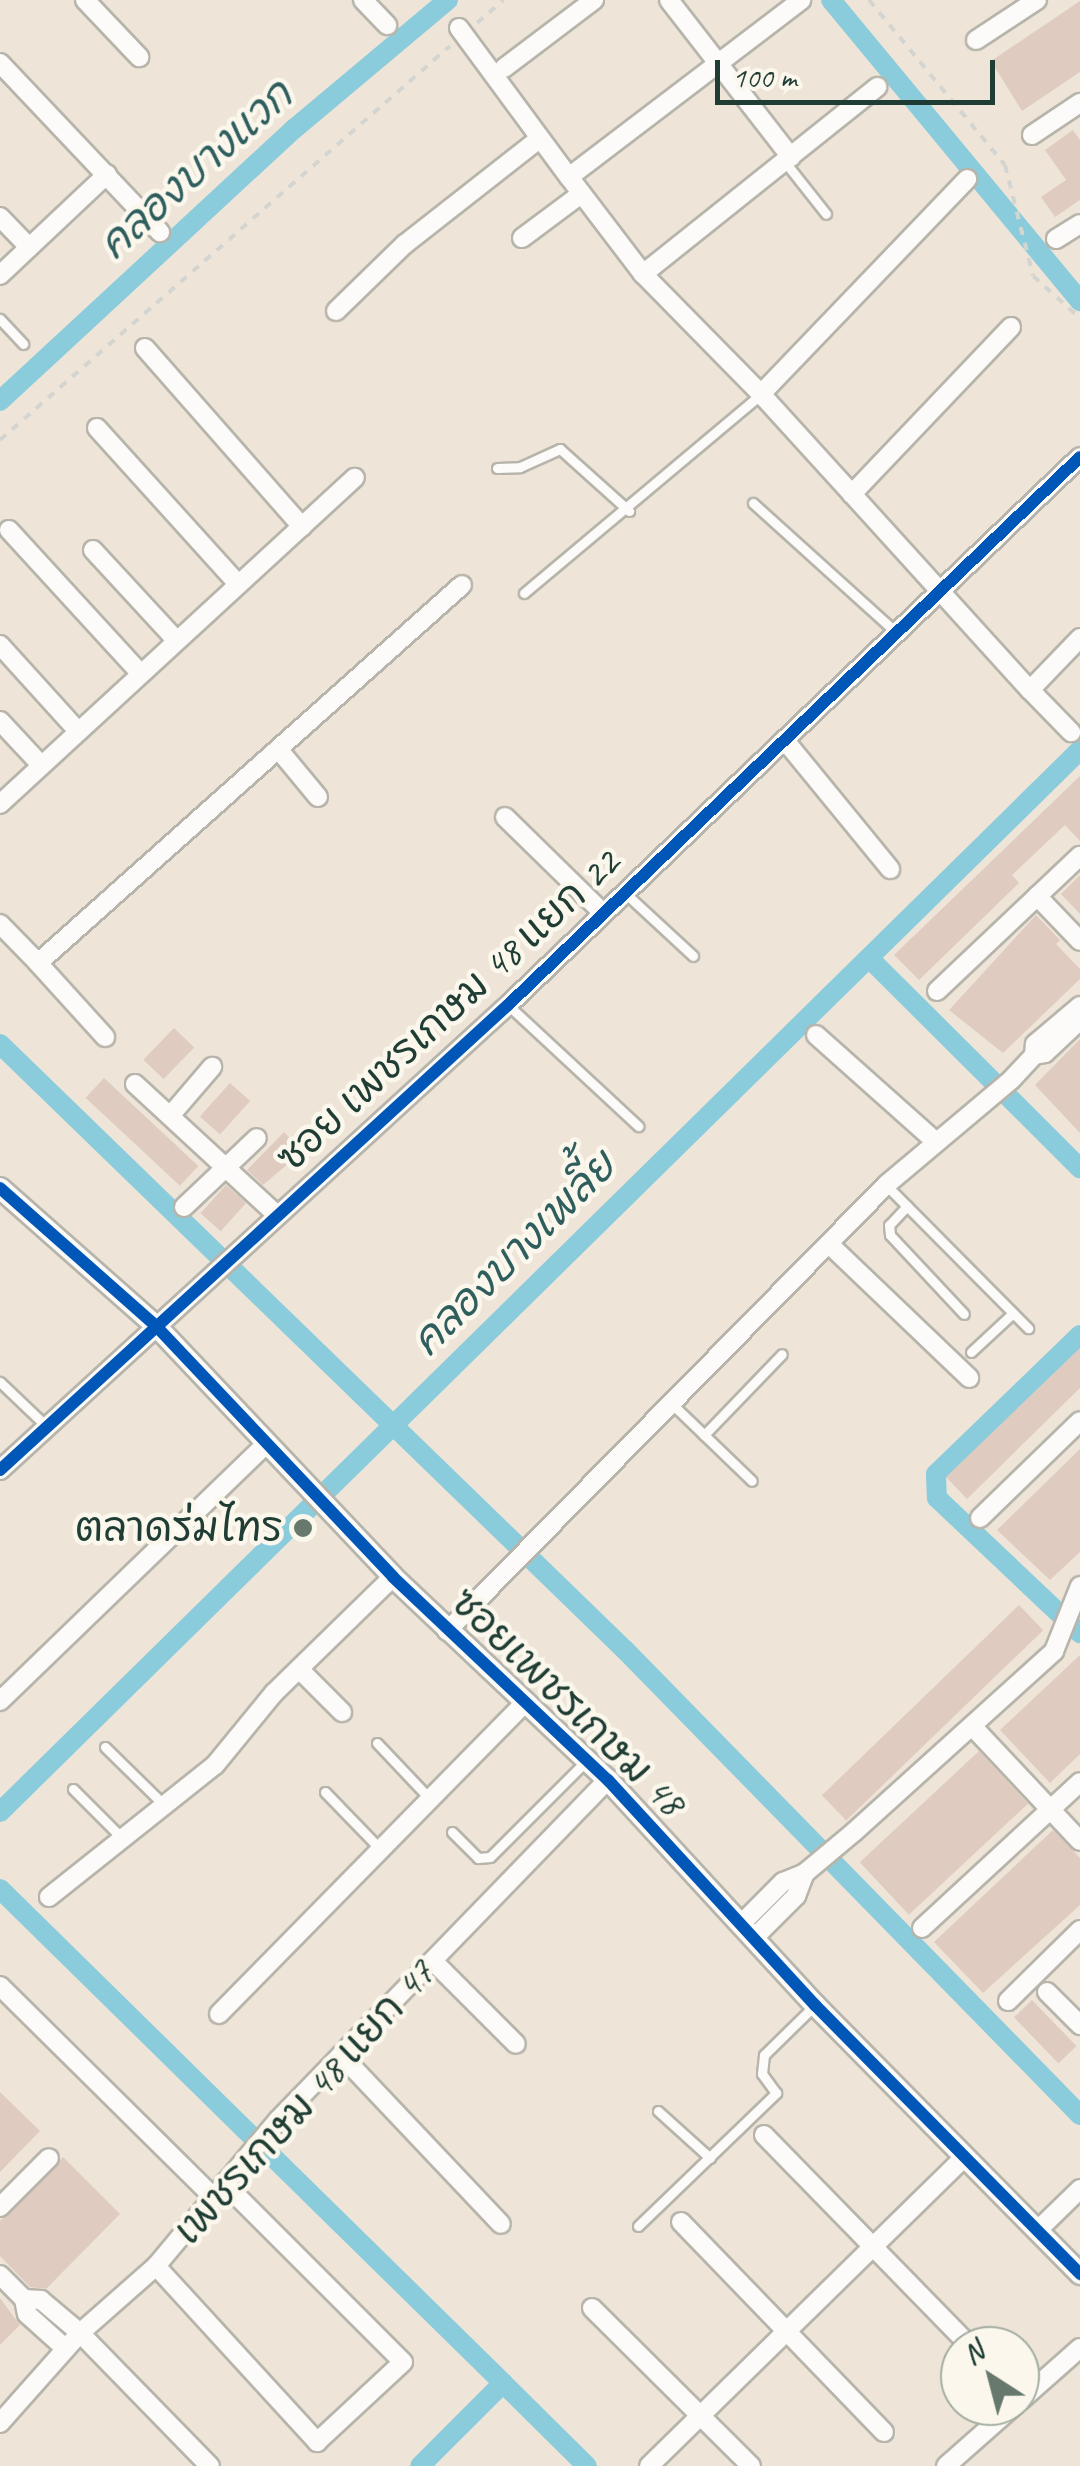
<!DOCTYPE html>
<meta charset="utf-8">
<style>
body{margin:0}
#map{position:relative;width:1080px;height:2466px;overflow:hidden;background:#eee5d8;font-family:Caveat,"Playpen Sans Thai",sans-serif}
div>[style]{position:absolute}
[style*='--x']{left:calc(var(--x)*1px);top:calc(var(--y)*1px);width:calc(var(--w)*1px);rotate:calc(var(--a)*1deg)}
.canal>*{height:20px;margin:-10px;padding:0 10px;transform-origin:10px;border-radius:10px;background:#8bccdc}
.building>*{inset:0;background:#dfcbc0;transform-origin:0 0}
.path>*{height:4px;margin-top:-2px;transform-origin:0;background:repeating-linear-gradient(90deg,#d4d4d0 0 8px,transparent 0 16px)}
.roads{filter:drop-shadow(2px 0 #b7b5ab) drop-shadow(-2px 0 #b7b5ab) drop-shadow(0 2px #b7b5ab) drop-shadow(0 -2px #b7b5ab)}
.service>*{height:9px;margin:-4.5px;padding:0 4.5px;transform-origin:4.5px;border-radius:4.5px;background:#fcfbf9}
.minor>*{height:18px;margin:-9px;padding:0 9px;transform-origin:9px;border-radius:9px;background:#fcfbf9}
.tertiary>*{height:20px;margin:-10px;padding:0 10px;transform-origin:10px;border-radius:10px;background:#fcfbf9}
.cycleway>*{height:12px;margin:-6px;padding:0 6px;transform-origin:6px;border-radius:6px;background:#0057b8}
.dots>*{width:28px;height:28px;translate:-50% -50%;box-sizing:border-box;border:5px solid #fbf7ec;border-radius:50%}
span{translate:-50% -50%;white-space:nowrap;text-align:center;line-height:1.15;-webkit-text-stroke:9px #fbf7ec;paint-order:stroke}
.street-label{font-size:40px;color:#1f3d34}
.poi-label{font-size:40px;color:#1f3d34}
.right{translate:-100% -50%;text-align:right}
.water-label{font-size:42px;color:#2f5e5e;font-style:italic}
.north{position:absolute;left:940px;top:2326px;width:100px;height:100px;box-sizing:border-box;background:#fbf7ec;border:2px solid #a3ada2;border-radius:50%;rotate:324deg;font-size:28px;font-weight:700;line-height:40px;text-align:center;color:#1f3d34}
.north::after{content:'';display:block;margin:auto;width:35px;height:45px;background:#67786d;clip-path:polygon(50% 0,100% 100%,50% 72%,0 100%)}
.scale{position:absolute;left:715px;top:60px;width:280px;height:45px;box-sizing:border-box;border:5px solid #1f3d34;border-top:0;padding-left:12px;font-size:30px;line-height:35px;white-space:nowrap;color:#1f3d34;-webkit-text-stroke:8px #fbf7ec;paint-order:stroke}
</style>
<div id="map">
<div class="canal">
<i style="--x:831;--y:0;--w:391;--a:50.4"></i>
<i style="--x:0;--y:401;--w:401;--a:-42.8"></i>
<i style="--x:294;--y:129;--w:201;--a:-40"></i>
<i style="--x:869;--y:958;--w:298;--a:44.9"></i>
<i style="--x:0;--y:1044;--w:871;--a:44.12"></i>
<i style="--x:625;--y:1650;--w:651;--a:45.62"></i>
<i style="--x:1080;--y:1335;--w:200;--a:136"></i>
<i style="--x:936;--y:1474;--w:24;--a:88"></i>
<i style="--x:937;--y:1498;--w:197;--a:43.4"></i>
<i style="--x:0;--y:1812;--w:1515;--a:-44.52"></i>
<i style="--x:0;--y:1889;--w:705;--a:44.48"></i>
<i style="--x:503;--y:2383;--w:117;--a:135"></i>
<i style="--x:503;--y:2383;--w:118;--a:44.7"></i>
</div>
<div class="building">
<i style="clip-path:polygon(1080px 1px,1080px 72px,1022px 111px,991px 61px)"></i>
<i style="clip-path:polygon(1073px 130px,1080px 140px,1080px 200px,1055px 217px,1041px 197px,1066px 180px,1045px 150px)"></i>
<i style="clip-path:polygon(1080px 776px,1080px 841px,1065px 825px,1012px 875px,1019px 883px,919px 980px,894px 955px)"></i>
<i style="clip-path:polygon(1080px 875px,1080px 914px,1061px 894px)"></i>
<i style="clip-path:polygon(1036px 915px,1060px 940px,1056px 944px,1080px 969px,1080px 979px,1003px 1053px,949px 1010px)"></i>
<i style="left:174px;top:1028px;width:28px;height:44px;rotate:44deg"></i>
<i style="clip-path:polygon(1080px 1039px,1080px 1133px,1035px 1085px)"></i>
<i style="left:104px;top:1078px;width:129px;height:27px;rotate:43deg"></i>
<i style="left:230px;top:1083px;width:27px;height:45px;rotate:42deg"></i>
<i style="clip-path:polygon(284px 1132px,303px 1151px,263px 1185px,247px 1170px)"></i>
<i style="left:226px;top:1185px;width:27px;height:38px;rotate:42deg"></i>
<i style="clip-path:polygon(1080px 1348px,1080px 1388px,967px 1499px,946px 1477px)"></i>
<i style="clip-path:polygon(1080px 1449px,1080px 1552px,1050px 1580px,997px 1530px)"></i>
<i style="left:1019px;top:1605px;width:35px;height:274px;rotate:46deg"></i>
<i style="clip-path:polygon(1080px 1655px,1080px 1754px,1050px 1783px,1000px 1730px)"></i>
<i style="left:979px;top:1751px;width:72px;height:163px;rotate:47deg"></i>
<i style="clip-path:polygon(1053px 1830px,1080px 1858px,1080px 1905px,983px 1993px,934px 1942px)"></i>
<i style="left:1032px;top:2000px;width:64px;height:25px;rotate:46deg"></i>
<i style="clip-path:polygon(0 2092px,40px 2131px,0 2172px)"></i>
<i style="clip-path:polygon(63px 2157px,120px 2214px,46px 2289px,30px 2287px,0 2256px,0 2221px)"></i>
<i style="clip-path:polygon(0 2298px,20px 2325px,0 2345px)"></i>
</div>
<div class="path">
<i style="--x:869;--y:0;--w:214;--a:50.5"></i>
<i style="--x:1005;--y:165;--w:114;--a:75.8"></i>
<i style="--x:1033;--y:276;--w:63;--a:41.8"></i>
<i style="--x:477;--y:23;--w:35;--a:-41"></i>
<i style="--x:0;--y:440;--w:598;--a:-41.2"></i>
</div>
<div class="roads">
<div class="service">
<i style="--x:785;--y:162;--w:66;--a:51.7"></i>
<i style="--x:0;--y:319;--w:34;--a:47"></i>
<i style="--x:497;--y:468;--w:23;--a:-2"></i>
<i style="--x:520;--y:467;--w:44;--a:-24.2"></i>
<i style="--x:560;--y:449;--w:93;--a:41.9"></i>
<i style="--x:753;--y:503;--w:194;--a:42.1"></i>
<i style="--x:524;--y:593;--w:309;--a:-40"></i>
<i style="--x:624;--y:892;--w:94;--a:42.8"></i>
<i style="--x:508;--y:1005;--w:178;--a:42.9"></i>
<i style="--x:886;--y:1185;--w:202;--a:45.2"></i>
<i style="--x:907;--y:1206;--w:26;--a:133"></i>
<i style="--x:889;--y:1225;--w:10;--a:84"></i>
<i style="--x:890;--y:1235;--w:108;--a:46.9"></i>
<i style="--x:971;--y:1352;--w:57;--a:-42.9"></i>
<i style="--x:0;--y:1382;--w:64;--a:43.7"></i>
<i style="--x:671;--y:1403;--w:112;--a:43.9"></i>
<i style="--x:704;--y:1435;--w:112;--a:-46.1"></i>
<i style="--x:377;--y:1743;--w:77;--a:46.6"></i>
<i style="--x:105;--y:1747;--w:80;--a:44.5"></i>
<i style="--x:73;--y:1789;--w:69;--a:45"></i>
<i style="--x:325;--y:1792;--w:82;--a:46"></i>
<i style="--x:452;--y:1832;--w:37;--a:45"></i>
<i style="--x:478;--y:1858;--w:12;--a:-5"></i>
<i style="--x:490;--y:1857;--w:133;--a:-45"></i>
<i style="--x:658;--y:2111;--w:70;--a:42.1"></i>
<i style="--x:638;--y:2226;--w:192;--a:-43.9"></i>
<i style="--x:776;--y:2093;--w:24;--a:-126"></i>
<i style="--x:762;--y:2074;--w:19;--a:-84"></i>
<i style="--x:764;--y:2055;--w:71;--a:-44.4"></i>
</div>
<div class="minor">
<i style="--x:85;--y:0;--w:79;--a:46.5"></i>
<i style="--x:363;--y:0;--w:35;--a:46"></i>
<i style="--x:669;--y:0;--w:199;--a:52.2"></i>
<i style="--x:459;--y:28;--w:185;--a:53.6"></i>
<i style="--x:976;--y:40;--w:73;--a:-33.3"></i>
<i style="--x:0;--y:63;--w:233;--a:46.6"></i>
<i style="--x:504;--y:68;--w:113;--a:-37.1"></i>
<i style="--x:1032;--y:135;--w:58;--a:-33.7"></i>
<i style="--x:0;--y:217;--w:42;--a:46"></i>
<i style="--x:522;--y:238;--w:74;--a:-36.7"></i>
<i style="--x:1056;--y:239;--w:28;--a:-32"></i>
<i style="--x:643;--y:274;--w:122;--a:-127.3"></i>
<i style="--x:569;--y:177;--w:292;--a:-37.3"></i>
<i style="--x:0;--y:275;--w:147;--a:-43.3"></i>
<i style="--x:336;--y:311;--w:96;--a:-44.2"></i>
<i style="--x:405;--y:244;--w:170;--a:-38.1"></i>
<i style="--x:1011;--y:327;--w:231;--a:133.6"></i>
<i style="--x:852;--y:494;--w:265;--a:47.8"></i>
<i style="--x:1030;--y:690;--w:72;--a:-46.1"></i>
<i style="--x:145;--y:348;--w:238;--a:48.7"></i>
<i style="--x:761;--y:394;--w:168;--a:-134.5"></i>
<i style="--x:643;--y:274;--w:300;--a:-38.6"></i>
<i style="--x:97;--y:428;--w:210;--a:47.9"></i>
<i style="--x:852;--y:494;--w:135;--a:-132.3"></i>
<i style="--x:761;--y:394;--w:298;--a:-46.2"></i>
<i style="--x:9;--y:530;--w:194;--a:47.5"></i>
<i style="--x:93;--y:550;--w:122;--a:47.3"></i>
<i style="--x:0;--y:645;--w:116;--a:47.8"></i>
<i style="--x:1030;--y:690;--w:59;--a:45.7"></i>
<i style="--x:0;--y:721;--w:60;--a:47"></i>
<i style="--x:787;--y:743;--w:163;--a:50.7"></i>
<i style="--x:279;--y:750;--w:61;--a:50.3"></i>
<i style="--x:0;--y:804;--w:482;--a:-42.6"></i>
<i style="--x:505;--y:817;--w:137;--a:44.4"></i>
<i style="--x:1037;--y:896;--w:62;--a:46.3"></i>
<i style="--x:0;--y:924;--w:54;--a:45.7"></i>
<i style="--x:38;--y:963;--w:568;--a:-41.72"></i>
<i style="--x:38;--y:963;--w:100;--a:47.8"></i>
<i style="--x:937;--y:991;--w:197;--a:-43.4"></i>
<i style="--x:816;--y:1035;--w:159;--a:41.7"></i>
<i style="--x:1034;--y:1055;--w:11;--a:-10"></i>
<i style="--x:1045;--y:1053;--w:48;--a:-43.3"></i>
<i style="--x:135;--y:1084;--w:193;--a:42.7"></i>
<i style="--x:170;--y:1116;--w:65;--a:-49.4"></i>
<i style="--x:184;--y:1207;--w:100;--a:-43.4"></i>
<i style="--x:829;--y:1244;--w:194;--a:43.7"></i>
<i style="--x:0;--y:1470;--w:689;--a:-42.47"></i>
<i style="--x:508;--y:1005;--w:792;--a:-43.77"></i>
<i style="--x:980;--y:1518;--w:139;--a:-44.1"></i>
<i style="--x:447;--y:1631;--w:626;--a:-45.45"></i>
<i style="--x:886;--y:1185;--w:163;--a:-40"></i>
<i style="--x:1011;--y:1080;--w:34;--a:-47"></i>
<i style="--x:1034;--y:1055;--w:11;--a:-85"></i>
<i style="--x:1035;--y:1044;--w:59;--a:-40.2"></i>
<i style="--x:299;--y:1669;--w:61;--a:45"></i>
<i style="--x:0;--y:1701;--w:371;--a:-44"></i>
<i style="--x:973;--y:1727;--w:156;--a:46.8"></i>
<i style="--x:49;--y:1897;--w:212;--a:-38.5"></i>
<i style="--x:215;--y:1765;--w:93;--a:-50.7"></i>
<i style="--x:274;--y:1693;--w:166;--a:-44.3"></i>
<i style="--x:743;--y:1922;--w:57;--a:-45"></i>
<i style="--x:783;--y:1882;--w:24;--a:-22"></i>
<i style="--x:805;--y:1873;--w:64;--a:-39.9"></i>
<i style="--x:854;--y:1832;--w:270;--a:-42.1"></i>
<i style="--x:1054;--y:1651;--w:70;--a:-68.2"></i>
<i style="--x:922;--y:1928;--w:215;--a:-42.7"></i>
<i style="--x:756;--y:1936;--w:57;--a:-45"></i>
<i style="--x:796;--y:1896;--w:25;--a:-69"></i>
<i style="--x:433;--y:1961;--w:117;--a:45"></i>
<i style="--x:0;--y:1986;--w:298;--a:44.7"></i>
<i style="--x:1047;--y:1992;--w:47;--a:45"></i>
<i style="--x:1008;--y:2001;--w:101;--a:-44.6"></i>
<i style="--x:219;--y:2014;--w:436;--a:-45.5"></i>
<i style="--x:342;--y:2056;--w:231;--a:46.6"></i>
<i style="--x:764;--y:2135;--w:289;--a:45.7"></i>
<i style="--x:0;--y:2207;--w:69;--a:-45"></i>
<i style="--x:681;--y:2222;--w:292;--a:46"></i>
<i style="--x:1037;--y:2231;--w:60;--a:-44.3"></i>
<i style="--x:156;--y:2266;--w:239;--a:47.5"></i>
<i style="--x:317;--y:2442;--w:117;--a:-42.9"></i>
<i style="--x:403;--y:2362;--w:253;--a:-135"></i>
<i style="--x:0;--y:2275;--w:34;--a:45"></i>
<i style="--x:24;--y:2299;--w:15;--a:79"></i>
<i style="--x:27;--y:2314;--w:52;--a:41.9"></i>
<i style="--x:24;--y:2299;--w:17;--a:3"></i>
<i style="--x:41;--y:2300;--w:51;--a:40.2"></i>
<i style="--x:80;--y:2333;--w:186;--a:45.7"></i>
<i style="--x:592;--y:2308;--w:224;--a:44.8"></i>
<i style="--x:1020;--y:2401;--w:80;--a:-41.5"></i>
<i style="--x:0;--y:2423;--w:120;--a:-48.4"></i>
<i style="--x:80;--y:2333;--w:101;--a:-41.4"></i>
<i style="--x:156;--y:2266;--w:190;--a:-50.1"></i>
<i style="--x:278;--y:2120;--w:474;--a:-45.9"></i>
<i style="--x:649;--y:2466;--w:442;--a:-44.4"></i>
<i style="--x:946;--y:2466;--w:91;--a:-41.4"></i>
</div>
<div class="tertiary">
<i style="--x:0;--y:1188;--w:208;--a:41.5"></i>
<i style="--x:156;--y:1326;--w:345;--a:46.6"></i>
<i style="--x:393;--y:1577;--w:296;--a:43.4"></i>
<i style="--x:608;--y:1780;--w:306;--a:47.4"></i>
<i style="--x:815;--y:2005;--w:378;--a:45.4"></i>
</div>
</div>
<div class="cycleway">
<i style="--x:0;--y:1188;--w:208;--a:41.5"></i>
<i style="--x:156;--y:1326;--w:345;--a:46.6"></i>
<i style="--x:393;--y:1577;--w:296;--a:43.4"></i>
<i style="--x:608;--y:1780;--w:306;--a:47.4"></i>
<i style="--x:815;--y:2005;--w:378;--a:45.4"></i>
<i style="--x:0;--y:1470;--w:689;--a:-42.47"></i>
<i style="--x:508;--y:1005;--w:792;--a:-43.77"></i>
</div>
<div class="dots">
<i style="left:303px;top:1528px;background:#67786d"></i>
</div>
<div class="street-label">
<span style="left:448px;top:1010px;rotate:-43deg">ซอย เพชรเกษม 48 แยก 22</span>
<span style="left:568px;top:1702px;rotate:44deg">ซอยเพชรเกษม 48</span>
<span style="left:304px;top:2102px;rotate:-48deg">เพชรเกษม 48 แยก 47</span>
</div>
<div class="poi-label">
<span class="right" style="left:283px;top:1528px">ตลาดร่มไทร</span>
</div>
<div class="water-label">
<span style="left:196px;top:170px;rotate:-42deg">คลองบางแวก</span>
<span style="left:514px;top:1254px;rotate:-45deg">คลองบางเพลี้ย</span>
</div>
<div class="north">N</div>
<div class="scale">100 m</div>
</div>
